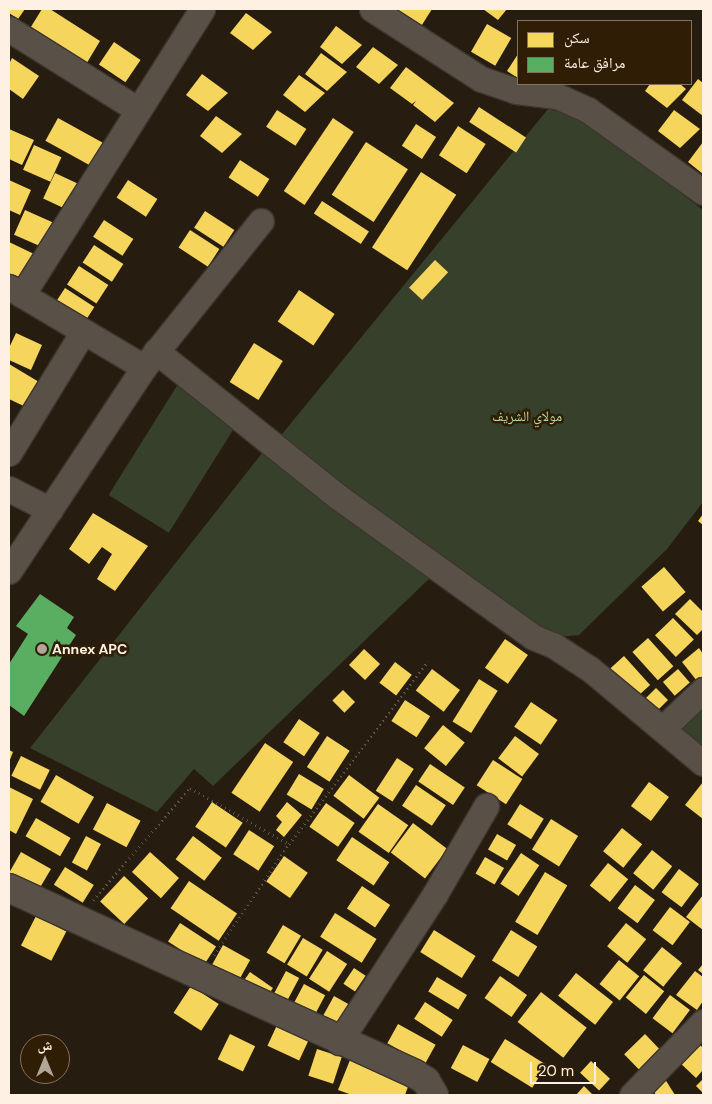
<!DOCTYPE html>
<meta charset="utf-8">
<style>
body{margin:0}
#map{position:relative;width:712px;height:1104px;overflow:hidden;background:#261c0f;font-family:"DM Sans","Noto Naskh Arabic",sans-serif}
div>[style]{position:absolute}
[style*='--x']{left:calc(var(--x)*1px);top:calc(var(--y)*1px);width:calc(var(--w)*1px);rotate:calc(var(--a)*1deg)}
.green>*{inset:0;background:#36402b;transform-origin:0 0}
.homes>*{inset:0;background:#f6d55c;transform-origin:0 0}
.public>*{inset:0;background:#5aae61}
.path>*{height:3px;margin-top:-1.5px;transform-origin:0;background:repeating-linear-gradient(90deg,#5c554d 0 1px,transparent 0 5px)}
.roads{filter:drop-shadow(1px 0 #3e362e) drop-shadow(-1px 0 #3e362e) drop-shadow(0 1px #3e362e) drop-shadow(0 -1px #3e362e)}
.minor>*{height:25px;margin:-12.5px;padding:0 12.5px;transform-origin:12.5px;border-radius:12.5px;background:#595148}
.tertiary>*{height:28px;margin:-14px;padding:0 14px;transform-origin:14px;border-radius:14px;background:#595148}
.dots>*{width:14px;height:14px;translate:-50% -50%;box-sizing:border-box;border:2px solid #2f1d06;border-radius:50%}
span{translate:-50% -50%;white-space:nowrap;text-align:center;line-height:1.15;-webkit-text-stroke:5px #2f1d06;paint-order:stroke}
.park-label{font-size:14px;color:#b7daa1}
.poi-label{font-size:14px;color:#fef1e4;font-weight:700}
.left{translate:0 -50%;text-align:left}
.frame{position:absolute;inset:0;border:10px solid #fef1e4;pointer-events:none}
.legend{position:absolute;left:517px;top:20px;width:175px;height:65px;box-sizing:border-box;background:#2f1d06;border:1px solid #82725f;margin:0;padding:6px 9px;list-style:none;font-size:15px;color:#fef1e4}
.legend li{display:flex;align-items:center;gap:10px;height:25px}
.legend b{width:25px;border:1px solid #82725f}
.north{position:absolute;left:20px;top:1034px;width:50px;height:50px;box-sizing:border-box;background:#2f1d06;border:1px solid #82725f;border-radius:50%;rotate:0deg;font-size:14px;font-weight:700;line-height:20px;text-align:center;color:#fef1e4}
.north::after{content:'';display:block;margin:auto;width:18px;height:22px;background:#b2a699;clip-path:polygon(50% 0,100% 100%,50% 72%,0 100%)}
.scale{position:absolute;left:530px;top:1062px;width:66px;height:22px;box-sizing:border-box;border:2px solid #fef1e4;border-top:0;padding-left:6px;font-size:15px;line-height:18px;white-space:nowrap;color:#fef1e4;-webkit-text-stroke:4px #2f1d06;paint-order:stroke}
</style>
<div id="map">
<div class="green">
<i style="clip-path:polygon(548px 109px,581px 117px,703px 210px,703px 502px,667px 549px,579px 635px,558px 637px,432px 576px,213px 786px,194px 769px,157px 812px,30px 748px,266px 448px,278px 439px)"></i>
<i style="left:178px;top:384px;width:71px;height:131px;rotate:32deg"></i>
<i style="clip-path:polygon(703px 698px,703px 759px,682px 727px)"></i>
</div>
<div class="homes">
<i style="clip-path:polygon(9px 9px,25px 9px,18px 19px,9px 13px)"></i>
<i style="clip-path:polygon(42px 9px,50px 9px,100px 41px,85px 66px,29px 30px)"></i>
<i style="clip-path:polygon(398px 9px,432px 9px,420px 28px,396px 13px)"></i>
<i style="clip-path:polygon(483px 9px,507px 9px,498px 20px)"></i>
<i style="clip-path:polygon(246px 13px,272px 32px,253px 50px,230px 33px)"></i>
<i style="left:487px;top:24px;width:28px;height:32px;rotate:30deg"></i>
<i style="clip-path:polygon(336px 26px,362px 45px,342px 64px,320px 47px)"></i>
<i style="left:114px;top:42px;width:32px;height:27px;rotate:34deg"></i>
<i style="clip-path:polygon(373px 47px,398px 65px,379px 84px,356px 67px)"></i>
<i style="clip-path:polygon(321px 53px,347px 72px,327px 91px,305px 74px)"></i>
<i style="clip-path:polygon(518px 54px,518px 78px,507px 71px)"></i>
<i style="clip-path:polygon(12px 58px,39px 76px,23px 99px,9px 89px,9px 64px)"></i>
<i style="clip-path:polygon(406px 67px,454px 103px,435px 122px,413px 105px,416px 101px,412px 104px,390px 88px)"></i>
<i style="clip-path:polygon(202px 74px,228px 93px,208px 111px,186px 95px)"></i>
<i style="clip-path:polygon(299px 75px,325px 93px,305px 112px,283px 95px)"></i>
<i style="clip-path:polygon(698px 79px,703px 83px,703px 116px,682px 100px)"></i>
<i style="clip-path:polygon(650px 84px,680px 84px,686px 89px,667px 108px,645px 91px)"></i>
<i style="left:479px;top:107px;width:56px;height:18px;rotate:33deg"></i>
<i style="left:277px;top:110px;width:35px;height:20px;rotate:33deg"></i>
<i style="clip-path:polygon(674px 110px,700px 129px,680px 148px,658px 131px)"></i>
<i style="clip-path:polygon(216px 116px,242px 134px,222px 153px,200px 136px)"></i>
<i style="left:58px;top:118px;width:60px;height:26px;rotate:29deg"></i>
<i style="left:333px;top:118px;width:25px;height:88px;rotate:34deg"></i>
<i style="left:416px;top:124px;width:24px;height:26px;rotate:33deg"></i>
<i style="left:458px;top:126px;width:33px;height:35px;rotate:33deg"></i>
<i style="clip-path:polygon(9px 129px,34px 140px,22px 165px,9px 159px)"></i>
<i style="left:366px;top:142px;width:50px;height:63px;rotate:33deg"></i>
<i style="clip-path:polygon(703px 142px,703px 174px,688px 162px)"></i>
<i style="left:34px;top:145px;width:30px;height:27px;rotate:24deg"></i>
<i style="left:240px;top:160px;width:35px;height:21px;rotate:33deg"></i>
<i style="left:421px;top:172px;width:42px;height:90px;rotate:33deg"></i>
<i style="left:55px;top:173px;width:29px;height:28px;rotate:25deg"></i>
<i style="clip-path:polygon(9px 180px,31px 190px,20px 215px,9px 210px)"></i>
<i style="left:128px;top:180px;width:35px;height:21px;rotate:33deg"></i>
<i style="left:322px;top:201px;width:56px;height:15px;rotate:33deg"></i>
<i style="left:25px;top:210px;width:30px;height:27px;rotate:24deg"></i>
<i style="left:205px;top:211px;width:35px;height:20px;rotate:33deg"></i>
<i style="left:104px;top:220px;width:35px;height:20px;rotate:33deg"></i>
<i style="left:190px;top:230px;width:35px;height:21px;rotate:33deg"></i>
<i style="clip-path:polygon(9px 242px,34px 254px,23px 279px,9px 273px)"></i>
<i style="left:94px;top:245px;width:35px;height:21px;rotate:33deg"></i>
<i style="left:435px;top:260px;width:18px;height:38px;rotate:43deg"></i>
<i style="left:79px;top:266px;width:35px;height:22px;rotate:33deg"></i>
<i style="left:65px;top:288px;width:35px;height:21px;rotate:33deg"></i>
<i style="left:299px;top:290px;width:43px;height:38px;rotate:34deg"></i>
<i style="clip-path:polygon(16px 333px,42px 345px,31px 370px,9px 360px,9px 348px)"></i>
<i style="left:254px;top:343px;width:34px;height:46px;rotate:32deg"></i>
<i style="clip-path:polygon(9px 364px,44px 385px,32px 410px,9px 399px)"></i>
<i style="clip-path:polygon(93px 513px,148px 546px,115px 591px,97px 579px,112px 554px,102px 547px,89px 564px,69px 549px)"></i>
<i style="clip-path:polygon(703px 514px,703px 525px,698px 521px)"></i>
<i style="left:664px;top:567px;width:33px;height:30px;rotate:49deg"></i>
<i style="clip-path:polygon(690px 599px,703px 612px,703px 629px,697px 635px,675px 614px)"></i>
<i style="left:673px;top:618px;width:30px;height:25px;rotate:46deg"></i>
<i style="left:648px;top:638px;width:38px;height:21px;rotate:48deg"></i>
<i style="left:505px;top:639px;width:28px;height:35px;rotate:35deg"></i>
<i style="clip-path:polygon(699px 648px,703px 654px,703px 676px,697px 681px,682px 662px)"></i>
<i style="left:364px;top:649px;width:22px;height:22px;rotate:43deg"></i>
<i style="left:624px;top:656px;width:39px;height:26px;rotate:48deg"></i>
<i style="left:395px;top:662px;width:21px;height:26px;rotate:37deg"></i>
<i style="left:432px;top:669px;width:35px;height:27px;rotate:37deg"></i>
<i style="left:678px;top:669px;width:18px;height:20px;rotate:49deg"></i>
<i style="left:479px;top:679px;width:22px;height:50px;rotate:32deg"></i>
<i style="left:656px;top:688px;width:17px;height:21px;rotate:45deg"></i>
<i style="left:343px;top:690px;width:17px;height:15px;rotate:45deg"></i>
<i style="left:405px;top:700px;width:30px;height:25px;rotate:33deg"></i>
<i style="left:531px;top:702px;width:32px;height:30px;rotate:34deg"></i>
<i style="left:299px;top:719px;width:25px;height:28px;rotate:34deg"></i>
<i style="left:443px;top:725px;width:28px;height:30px;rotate:39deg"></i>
<i style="left:327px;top:736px;width:27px;height:37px;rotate:33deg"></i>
<i style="left:515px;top:736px;width:30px;height:28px;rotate:37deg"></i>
<i style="left:265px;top:743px;width:34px;height:60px;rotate:34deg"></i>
<i style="clip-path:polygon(9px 750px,13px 752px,9px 762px)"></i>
<i style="left:21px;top:756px;width:32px;height:22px;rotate:26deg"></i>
<i style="left:397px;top:758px;width:20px;height:39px;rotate:33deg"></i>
<i style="left:493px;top:760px;width:35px;height:30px;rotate:33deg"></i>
<i style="left:430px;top:764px;width:42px;height:21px;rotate:34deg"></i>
<i style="left:299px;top:774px;width:29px;height:24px;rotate:31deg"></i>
<i style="left:56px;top:775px;width:44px;height:31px;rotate:30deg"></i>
<i style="left:349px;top:775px;width:38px;height:26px;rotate:37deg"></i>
<i style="left:649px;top:782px;width:25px;height:30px;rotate:37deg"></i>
<i style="clip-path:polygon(703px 782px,703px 819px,685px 805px)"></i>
<i style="left:416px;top:785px;width:36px;height:25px;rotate:34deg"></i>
<i style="clip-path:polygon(9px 787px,33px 799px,16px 834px,9px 830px)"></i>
<i style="left:212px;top:802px;width:37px;height:30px;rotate:34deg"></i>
<i style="clip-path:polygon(287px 802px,302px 815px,284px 837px,276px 830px,282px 822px,276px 816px)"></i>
<i style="left:107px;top:803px;width:38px;height:30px;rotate:28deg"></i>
<i style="left:326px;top:803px;width:35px;height:29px;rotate:35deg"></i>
<i style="left:378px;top:804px;width:37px;height:34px;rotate:35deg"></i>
<i style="left:520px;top:804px;width:28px;height:24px;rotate:32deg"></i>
<i style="left:36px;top:818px;width:40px;height:21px;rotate:30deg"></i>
<i style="left:551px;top:819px;width:32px;height:36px;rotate:32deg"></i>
<i style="left:413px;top:823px;width:43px;height:37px;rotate:37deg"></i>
<i style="left:622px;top:828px;width:26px;height:30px;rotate:39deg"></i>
<i style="left:249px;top:830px;width:30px;height:29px;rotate:33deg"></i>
<i style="left:497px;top:834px;width:22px;height:18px;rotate:30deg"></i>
<i style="left:86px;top:836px;width:17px;height:30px;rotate:28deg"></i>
<i style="left:193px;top:836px;width:36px;height:29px;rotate:37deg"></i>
<i style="left:352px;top:837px;width:45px;height:28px;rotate:34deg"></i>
<i style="left:652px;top:850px;width:26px;height:30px;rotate:39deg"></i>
<i style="clip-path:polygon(21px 852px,51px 869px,35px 896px,9px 881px,9px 873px)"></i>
<i style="left:150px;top:852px;width:39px;height:27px;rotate:42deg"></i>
<i style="left:521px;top:853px;width:22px;height:37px;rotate:34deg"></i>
<i style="left:284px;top:856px;width:29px;height:31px;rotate:35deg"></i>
<i style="left:485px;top:857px;width:22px;height:19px;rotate:30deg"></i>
<i style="left:608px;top:863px;width:26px;height:29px;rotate:39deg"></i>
<i style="left:65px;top:867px;width:34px;height:21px;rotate:32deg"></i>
<i style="left:679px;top:869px;width:25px;height:29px;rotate:37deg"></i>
<i style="left:545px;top:872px;width:26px;height:58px;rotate:31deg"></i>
<i style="left:124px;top:876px;width:33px;height:35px;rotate:43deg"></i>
<i style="left:189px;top:881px;width:58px;height:33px;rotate:34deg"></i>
<i style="left:635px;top:885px;width:25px;height:29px;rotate:37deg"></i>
<i style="left:362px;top:886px;width:34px;height:27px;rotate:34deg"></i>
<i style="clip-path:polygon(703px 895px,703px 930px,686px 917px)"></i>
<i style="left:670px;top:907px;width:25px;height:29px;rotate:37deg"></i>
<i style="left:335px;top:913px;width:49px;height:28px;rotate:32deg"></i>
<i style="left:36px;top:916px;width:34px;height:33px;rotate:27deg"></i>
<i style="left:180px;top:923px;width:43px;height:22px;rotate:33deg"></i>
<i style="left:626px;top:923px;width:26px;height:30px;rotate:39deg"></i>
<i style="left:283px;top:925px;width:21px;height:32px;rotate:31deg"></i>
<i style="left:434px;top:930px;width:49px;height:26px;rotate:32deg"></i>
<i style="left:511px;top:930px;width:31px;height:36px;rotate:32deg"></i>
<i style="left:303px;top:938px;width:23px;height:31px;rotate:31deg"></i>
<i style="left:223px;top:945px;width:31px;height:30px;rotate:29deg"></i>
<i style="left:662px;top:947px;width:26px;height:30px;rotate:39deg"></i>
<i style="left:327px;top:951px;width:24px;height:33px;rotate:33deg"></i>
<i style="left:619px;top:960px;width:26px;height:31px;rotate:39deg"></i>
<i style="clip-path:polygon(703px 964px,703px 974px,698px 970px)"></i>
<i style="left:354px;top:968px;width:14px;height:19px;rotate:34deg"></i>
<i style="left:286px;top:971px;width:15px;height:32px;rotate:28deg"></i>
<i style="clip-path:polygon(695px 971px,703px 977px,703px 1001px,697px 1010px,676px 995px)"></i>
<i style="left:250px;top:972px;width:28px;height:12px;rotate:35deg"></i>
<i style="left:576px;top:973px;width:47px;height:29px;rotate:38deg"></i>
<i style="left:644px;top:975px;width:26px;height:29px;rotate:39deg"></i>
<i style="left:500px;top:976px;width:33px;height:27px;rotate:35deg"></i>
<i style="left:437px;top:977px;width:35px;height:17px;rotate:31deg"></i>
<i style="left:304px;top:984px;width:24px;height:30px;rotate:28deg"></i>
<i style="left:191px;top:986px;width:33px;height:32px;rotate:33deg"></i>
<i style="left:541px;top:992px;width:58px;height:38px;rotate:38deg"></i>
<i style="left:670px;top:995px;width:25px;height:29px;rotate:37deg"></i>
<i style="left:334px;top:996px;width:23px;height:26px;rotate:29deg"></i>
<i style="left:425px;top:1002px;width:33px;height:20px;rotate:33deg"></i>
<i style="left:278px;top:1023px;width:35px;height:25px;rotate:25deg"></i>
<i style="left:398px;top:1024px;width:43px;height:22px;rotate:29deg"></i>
<i style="left:230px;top:1034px;width:28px;height:28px;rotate:26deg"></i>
<i style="left:645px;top:1034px;width:28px;height:29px;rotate:46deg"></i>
<i style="left:505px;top:1039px;width:49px;height:27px;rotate:32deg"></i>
<i style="clip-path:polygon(696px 1041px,703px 1048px,703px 1070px,696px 1078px,677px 1060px)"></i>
<i style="left:463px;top:1045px;width:30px;height:26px;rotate:28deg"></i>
<i style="left:317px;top:1049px;width:26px;height:28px;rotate:18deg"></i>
<i style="clip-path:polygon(350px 1060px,409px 1084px,405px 1095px,352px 1095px,338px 1090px)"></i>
<i style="left:591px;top:1061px;width:26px;height:16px;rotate:43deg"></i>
<i style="clip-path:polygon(663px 1076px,675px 1095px,656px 1095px,649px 1084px)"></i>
<i style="clip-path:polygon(703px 1079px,703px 1093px,696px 1086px)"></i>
<i style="clip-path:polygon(584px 1086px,593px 1095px,576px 1095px)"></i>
</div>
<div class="public">
<i style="clip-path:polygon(40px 594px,74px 617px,67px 628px,76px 635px,24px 716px,9px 705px,9px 664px,28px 634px,16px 626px)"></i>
</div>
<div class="path">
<i style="--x:93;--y:900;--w:148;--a:-49.1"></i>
<i style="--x:190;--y:788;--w:114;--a:29.5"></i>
<i style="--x:214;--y:955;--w:134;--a:-56"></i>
<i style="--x:289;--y:844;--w:230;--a:-52.8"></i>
</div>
<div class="roads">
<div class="minor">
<i style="--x:372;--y:9;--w:130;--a:32.7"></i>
<i style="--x:481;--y:79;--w:37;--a:19"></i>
<i style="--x:516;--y:91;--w:41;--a:7"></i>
<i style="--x:557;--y:96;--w:34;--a:24"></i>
<i style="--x:588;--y:110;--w:141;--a:35.5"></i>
<i style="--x:9;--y:29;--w:152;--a:32.1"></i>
<i style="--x:9;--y:287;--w:157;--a:30.7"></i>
<i style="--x:22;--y:295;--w:338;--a:-57.8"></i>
<i style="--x:156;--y:351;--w:232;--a:38.7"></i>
<i style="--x:337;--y:496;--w:241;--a:35.7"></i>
<i style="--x:533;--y:637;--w:22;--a:22"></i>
<i style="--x:553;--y:645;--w:44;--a:33"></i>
<i style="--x:590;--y:669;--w:147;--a:39.8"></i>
<i style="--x:9;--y:453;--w:142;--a:-58.6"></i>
<i style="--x:9;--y:489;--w:46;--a:27.1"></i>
<i style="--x:9;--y:571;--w:245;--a:-56.5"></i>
<i style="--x:144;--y:367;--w:187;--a:-51.3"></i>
<i style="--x:662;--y:729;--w:57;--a:-43.6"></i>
<i style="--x:339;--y:1042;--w:176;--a:-57"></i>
<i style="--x:435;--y:894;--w:102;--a:-59.9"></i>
<i style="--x:632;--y:1095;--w:102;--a:-45.8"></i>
</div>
<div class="tertiary">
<i style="--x:9;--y:888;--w:447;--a:24.6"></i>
<i style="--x:415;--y:1074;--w:13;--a:32"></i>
<i style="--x:426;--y:1081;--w:16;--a:60"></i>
</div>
</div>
<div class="dots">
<i style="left:42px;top:649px;background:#b2a699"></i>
</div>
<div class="park-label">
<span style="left:527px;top:416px">مولاي الشريف</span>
</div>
<div class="poi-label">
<span class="left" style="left:52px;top:649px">Annex APC</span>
</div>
<div class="frame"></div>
<ul class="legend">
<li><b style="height:14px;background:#f6d55c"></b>سكن</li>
<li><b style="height:14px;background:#5aae61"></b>مرافق عامة</li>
</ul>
<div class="north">ش</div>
<div class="scale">20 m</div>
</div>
